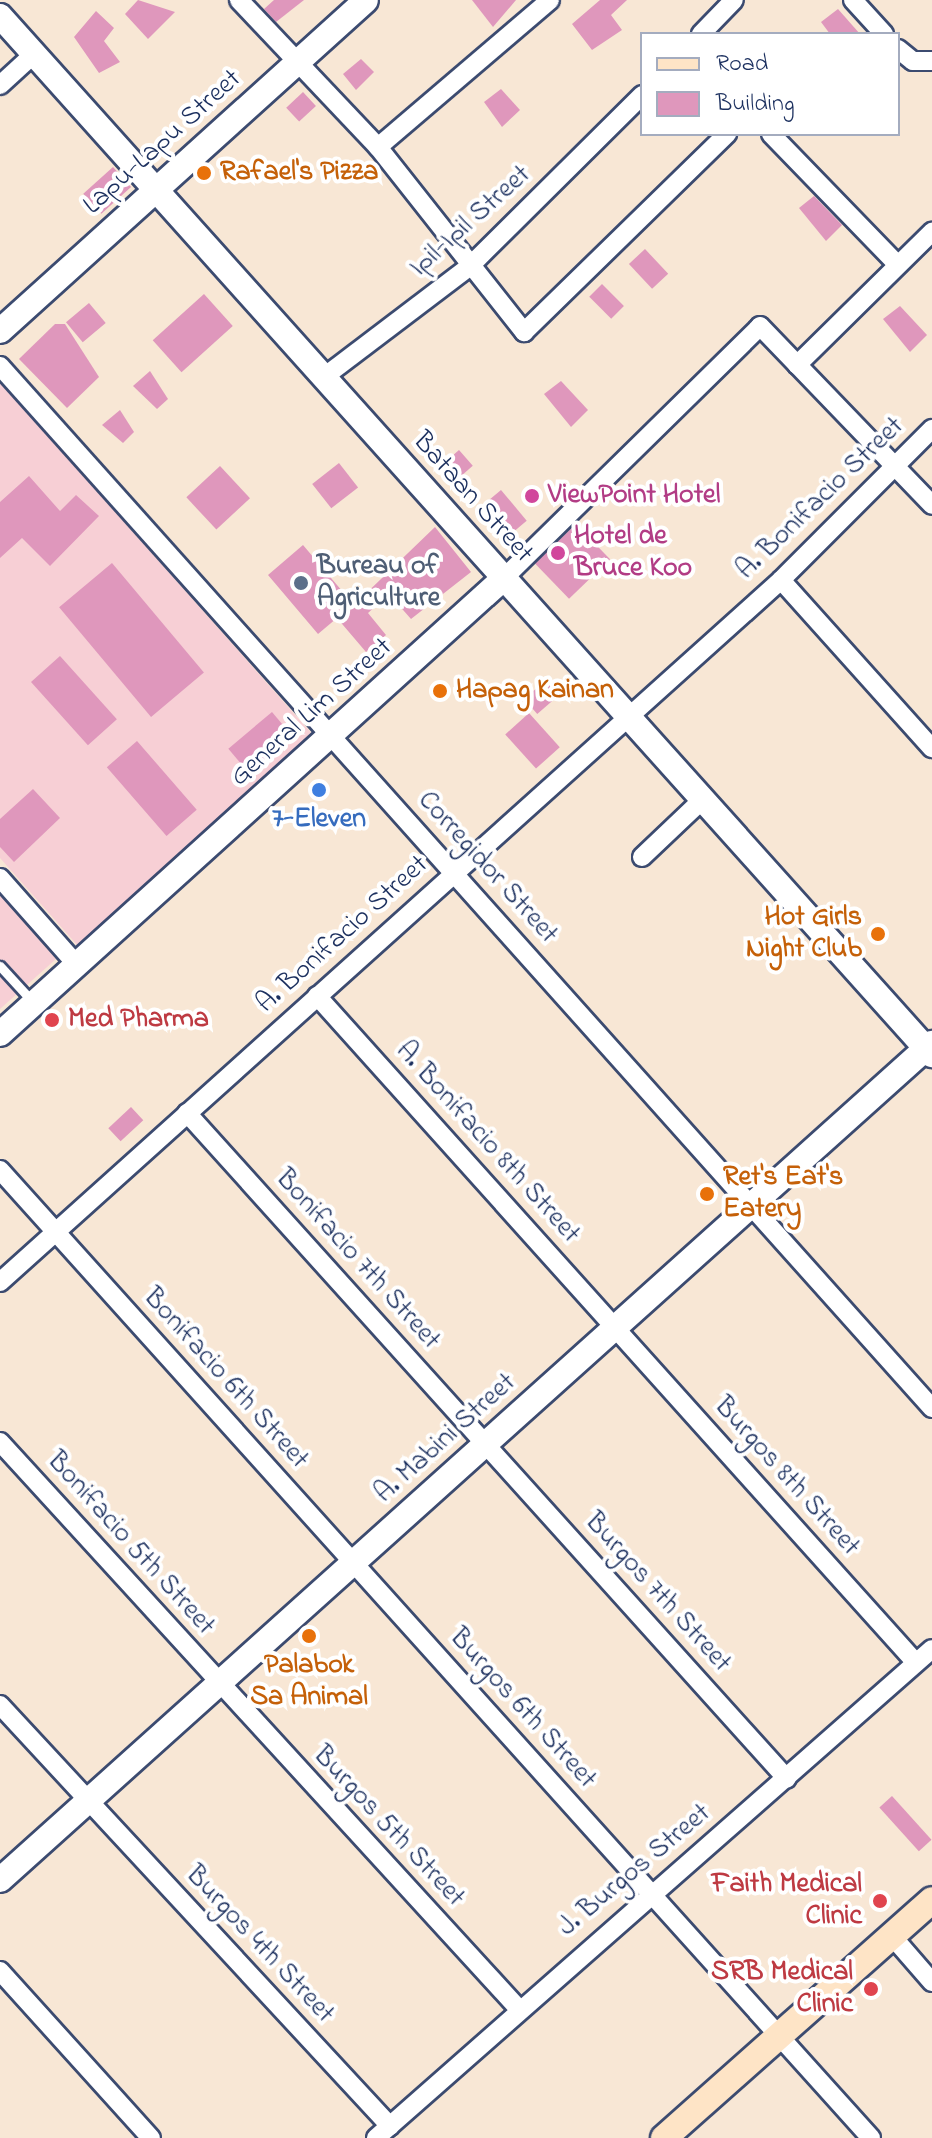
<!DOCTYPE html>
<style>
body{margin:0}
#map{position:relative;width:932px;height:2138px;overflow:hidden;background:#f8e7d5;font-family:"Indie Flower",sans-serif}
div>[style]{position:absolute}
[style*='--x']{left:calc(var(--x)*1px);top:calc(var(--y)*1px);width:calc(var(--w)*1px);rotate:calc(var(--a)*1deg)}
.built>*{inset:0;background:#f7cfd5}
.building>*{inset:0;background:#df97bc;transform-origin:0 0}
.roads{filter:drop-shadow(2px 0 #3c4b70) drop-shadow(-2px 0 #3c4b70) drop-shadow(0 2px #3c4b70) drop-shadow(0 -2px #3c4b70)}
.service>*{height:9px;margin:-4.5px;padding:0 4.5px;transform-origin:4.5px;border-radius:4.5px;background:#fff}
.minor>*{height:18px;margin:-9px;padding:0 9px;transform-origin:9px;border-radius:9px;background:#fff}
.tertiary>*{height:24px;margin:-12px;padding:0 12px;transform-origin:12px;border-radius:12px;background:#fff}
.secondary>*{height:26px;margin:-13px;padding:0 13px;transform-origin:13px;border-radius:13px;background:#fee4c6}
.dots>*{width:22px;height:22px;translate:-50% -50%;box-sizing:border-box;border:4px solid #fff;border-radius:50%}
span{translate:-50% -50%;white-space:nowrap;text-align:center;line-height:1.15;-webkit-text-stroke:8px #fff;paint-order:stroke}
.street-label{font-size:28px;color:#1b2f5e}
.food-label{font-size:28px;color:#c56008;font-weight:700}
.left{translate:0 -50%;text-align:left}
.right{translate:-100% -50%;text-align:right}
.hotel-label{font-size:28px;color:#b23c85;font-weight:700}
.service-label{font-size:28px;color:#4e5e75;font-weight:700}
.shop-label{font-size:28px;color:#366cbe;font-weight:700}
.health-label{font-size:28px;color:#be3a42;font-weight:700}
.legend{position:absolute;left:640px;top:32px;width:260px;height:104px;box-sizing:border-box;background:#fff;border:2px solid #a4acbf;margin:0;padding:10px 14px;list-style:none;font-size:24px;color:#1b2f5e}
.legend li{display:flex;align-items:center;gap:16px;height:40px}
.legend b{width:40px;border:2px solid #a4acbf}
</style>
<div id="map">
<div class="built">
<i style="clip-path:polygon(0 382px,313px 735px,78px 946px,0 858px)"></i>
<i style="clip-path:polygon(0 895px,56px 959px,0 1009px)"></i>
</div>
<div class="building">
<i style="clip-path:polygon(138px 0,175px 12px,148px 39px,125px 14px)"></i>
<i style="clip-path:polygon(274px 0,304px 0,276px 22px,264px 9px)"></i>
<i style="clip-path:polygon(472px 0,516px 0,493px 27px)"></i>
<i style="clip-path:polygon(600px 0,627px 0,611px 15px,622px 30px,592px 50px,572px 24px)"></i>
<i style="clip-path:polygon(838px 9px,860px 34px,830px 34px,821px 22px)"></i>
<i style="clip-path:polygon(96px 11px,114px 28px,104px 41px,120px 62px,99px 73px,74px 37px)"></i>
<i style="clip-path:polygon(361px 59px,374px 72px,356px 90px,343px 74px)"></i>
<i style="clip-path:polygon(501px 89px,520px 110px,502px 127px,484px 102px)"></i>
<i style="left:303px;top:92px;width:19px;height:23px;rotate:47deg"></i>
<i style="left:113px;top:167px;width:27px;height:40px;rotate:48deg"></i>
<i style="clip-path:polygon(814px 196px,842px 225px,826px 241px,799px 208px)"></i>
<i style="left:645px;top:249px;width:34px;height:22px;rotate:47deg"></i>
<i style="left:602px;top:284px;width:31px;height:18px;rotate:45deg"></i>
<i style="left:204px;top:294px;width:43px;height:69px;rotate:48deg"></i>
<i style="left:89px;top:303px;width:26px;height:30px;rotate:50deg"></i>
<i style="clip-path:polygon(900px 306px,927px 335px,910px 352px,883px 319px)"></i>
<i style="clip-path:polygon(55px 324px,65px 324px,99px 377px,67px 408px,19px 359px)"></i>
<i style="clip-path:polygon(150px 371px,168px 399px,157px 409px,133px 386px)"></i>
<i style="clip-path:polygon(561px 381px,588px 410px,571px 427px,544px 394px)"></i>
<i style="clip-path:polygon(120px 410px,134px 432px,123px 443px,102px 425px)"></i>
<i style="left:459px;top:450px;width:21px;height:25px;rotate:49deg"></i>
<i style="left:339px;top:463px;width:31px;height:34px;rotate:52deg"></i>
<i style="left:220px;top:466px;width:44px;height:46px;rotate:47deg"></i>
<i style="clip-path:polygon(29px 476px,60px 511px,76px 495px,99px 516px,50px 566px,22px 538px,0 558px,0 502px)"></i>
<i style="left:501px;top:490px;width:40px;height:23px;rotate:50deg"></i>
<i style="left:576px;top:524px;width:49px;height:57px;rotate:46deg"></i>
<i style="clip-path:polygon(435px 527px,471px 572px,411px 619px,389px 594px,368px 613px,386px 635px,366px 652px,337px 618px,318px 634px,268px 575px,303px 545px,354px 605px)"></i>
<i style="left:112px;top:563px;width:143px;height:69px;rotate:50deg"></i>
<i style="left:60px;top:656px;width:85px;height:39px;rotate:48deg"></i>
<i style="left:546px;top:680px;width:20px;height:29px;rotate:49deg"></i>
<i style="left:272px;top:712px;width:34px;height:57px;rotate:50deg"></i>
<i style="left:529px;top:713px;width:46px;height:32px;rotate:48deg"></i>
<i style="left:137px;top:741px;width:91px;height:40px;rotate:49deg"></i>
<i style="clip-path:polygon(33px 789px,60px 818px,14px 862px,0 847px,0 819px)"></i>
<i style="left:131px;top:1107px;width:18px;height:31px;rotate:47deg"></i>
<i style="left:892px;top:1796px;width:59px;height:17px;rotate:48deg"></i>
</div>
<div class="roads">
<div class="service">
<i style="--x:0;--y:966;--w:49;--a:47.5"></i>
</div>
<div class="minor">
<i style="--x:239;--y:0;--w:202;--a:46.6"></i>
<i style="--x:378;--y:147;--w:236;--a:51.7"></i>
<i style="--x:524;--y:332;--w:284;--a:-44.3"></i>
<i style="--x:853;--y:0;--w:46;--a:47.6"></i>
<i style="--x:701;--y:34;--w:47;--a:-45.9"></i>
<i style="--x:898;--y:49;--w:19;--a:39"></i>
<i style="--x:913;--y:61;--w:19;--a:0"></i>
<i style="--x:0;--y:85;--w:46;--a:-42.4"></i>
<i style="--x:771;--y:134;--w:181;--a:45.9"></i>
<i style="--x:378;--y:147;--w:226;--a:-40.5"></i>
<i style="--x:797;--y:365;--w:190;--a:-44.6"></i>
<i style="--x:0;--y:366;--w:1398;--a:48.19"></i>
<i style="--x:324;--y:377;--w:182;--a:-37.2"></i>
<i style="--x:469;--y:267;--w:244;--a:-44.8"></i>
<i style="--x:504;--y:578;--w:359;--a:-44.5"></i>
<i style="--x:760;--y:326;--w:248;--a:46.1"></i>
<i style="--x:781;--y:580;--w:226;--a:48.1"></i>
<i style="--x:642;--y:857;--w:83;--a:-43.5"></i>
<i style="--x:0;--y:878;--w:116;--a:48.5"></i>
<i style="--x:317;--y:996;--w:896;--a:48.07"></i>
<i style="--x:187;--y:1113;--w:896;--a:47.98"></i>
<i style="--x:0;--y:1170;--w:1302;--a:48.02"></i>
<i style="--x:0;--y:1282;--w:1050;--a:-41.95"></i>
<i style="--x:781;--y:580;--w:214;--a:-45"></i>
<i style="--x:0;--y:1442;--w:767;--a:47.54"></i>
<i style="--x:0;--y:1705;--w:574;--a:47.19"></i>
<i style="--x:892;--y:1936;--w:61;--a:49"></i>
<i style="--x:0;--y:1971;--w:225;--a:47.9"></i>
<i style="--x:376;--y:2138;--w:740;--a:-41.33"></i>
</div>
<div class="tertiary">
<i style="--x:0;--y:16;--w:1396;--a:48.11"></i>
<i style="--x:0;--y:331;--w:493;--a:-42.1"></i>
<i style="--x:0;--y:1034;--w:680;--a:-42.14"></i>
<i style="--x:0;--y:1880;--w:1253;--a:-41.93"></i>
</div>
<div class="secondary">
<i style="--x:664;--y:2138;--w:358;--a:-41.6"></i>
</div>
</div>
<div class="dots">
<i style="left:204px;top:173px;background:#e8710a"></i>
<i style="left:532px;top:496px;background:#d1479c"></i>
<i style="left:558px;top:553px;background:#d1479c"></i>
<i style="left:301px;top:583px;background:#5c6f8a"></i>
<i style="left:440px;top:691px;background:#e8710a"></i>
<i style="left:319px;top:790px;background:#3f7fe0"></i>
<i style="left:878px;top:934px;background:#e8710a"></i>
<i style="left:52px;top:1020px;background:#e0444e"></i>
<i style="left:707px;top:1194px;background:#e8710a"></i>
<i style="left:309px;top:1636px;background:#e8710a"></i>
<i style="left:880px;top:1901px;background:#e0444e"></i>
<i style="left:871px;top:1989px;background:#e0444e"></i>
</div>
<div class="street-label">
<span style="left:163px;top:143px;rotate:-42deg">Lapu-Lapu Street</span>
<span style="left:471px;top:222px;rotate:-42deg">Ipil-Ipil Street</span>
<span style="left:472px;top:498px;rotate:48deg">Bataan Street</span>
<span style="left:821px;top:499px;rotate:-44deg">A. Bonifacio Street</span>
<span style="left:312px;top:713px;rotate:-42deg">General Lim Street</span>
<span style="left:487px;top:868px;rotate:48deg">Corregidor Street</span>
<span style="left:343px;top:935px;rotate:-42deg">A. Bonifacio Street</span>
<span style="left:487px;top:1143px;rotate:48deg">A. Bonifacio 8th Street</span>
<span style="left:357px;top:1260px;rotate:48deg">Bonifacio 7th Street</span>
<span style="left:225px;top:1379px;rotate:48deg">Bonifacio 6th Street</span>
<span style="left:446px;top:1439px;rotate:-42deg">A. Mabini Street</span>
<span style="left:786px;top:1477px;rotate:48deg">Burgos 8th Street</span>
<span style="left:130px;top:1544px;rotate:48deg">Bonifacio 5th Street</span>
<span style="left:657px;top:1593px;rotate:48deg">Burgos 7th Street</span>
<span style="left:522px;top:1709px;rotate:48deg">Burgos 6th Street</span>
<span style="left:388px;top:1827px;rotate:47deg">Burgos 5th Street</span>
<span style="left:635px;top:1871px;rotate:-40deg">J. Burgos Street</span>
<span style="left:259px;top:1945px;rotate:47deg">Burgos 4th Street</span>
</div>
<div class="food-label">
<span class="left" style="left:220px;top:173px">Rafael's Pizza</span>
<span class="left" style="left:456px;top:691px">Hapag Kainan</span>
<span class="right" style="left:862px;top:934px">Hot Girls<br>Night Club</span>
<span class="left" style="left:723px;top:1194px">Ret's Eat's<br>Eatery</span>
<span style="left:309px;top:1682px">Palabok<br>Sa Animal</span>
</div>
<div class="hotel-label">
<span class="left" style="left:548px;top:496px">ViewPoint Hotel</span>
<span class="left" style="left:574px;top:553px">Hotel de<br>Bruce Koo</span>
</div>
<div class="service-label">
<span class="left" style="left:317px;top:583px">Bureau of<br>Agriculture</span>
</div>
<div class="shop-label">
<span style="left:319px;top:820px">7-Eleven</span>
</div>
<div class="health-label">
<span class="left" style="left:68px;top:1020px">Med Pharma</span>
<span class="right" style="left:862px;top:1901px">Faith Medical<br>Clinic</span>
<span class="right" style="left:853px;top:1989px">SRB Medical<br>Clinic</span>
</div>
<ul class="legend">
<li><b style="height:10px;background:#fee4c6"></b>Road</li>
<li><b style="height:22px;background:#df97bc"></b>Building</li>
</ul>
</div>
